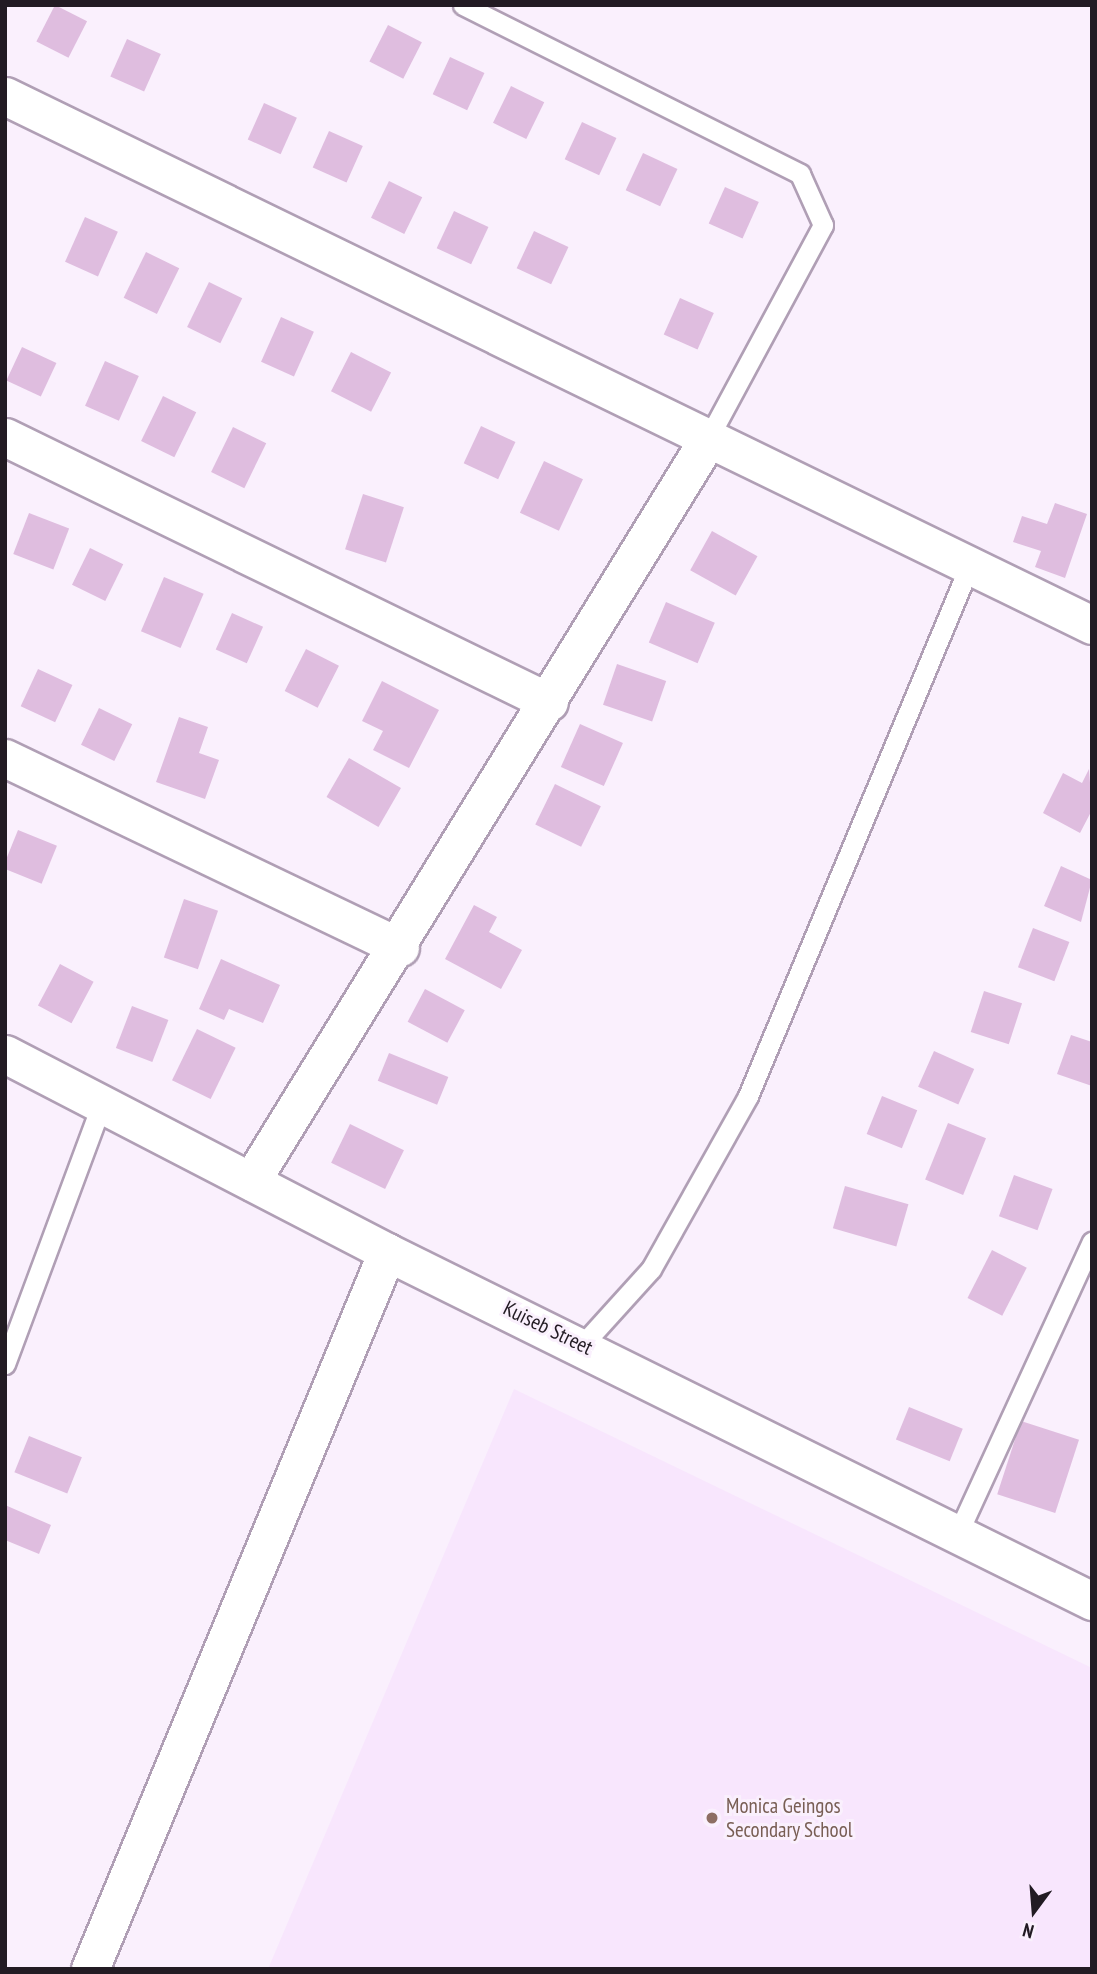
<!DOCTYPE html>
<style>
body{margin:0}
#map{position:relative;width:1097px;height:1974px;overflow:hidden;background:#faf0fd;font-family:"PT Sans Narrow",sans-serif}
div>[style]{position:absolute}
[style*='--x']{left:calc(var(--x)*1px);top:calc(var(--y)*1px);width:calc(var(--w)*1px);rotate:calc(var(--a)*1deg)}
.built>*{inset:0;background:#f8e6fd}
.building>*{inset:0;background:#dfbddf;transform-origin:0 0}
.roads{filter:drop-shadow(2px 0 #b09fb5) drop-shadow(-2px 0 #b09fb5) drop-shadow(0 2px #b09fb5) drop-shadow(0 -2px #b09fb5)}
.service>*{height:19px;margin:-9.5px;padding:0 9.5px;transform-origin:9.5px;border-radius:9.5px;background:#fff}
.minor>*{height:37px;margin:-18.5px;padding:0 18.5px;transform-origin:18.5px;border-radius:18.5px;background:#fff}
.dots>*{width:19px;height:19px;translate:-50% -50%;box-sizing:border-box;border:4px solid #faf0fd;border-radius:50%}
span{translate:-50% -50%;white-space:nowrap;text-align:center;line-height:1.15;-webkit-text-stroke:6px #faf0fd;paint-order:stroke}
.street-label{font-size:21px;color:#221b23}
.education-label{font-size:21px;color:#785e54}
.left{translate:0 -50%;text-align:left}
.frame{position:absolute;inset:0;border:7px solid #221b23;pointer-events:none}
.north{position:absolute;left:999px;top:1876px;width:70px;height:70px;-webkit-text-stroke:5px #faf0fd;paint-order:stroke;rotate:196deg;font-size:19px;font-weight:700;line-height:28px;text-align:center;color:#221b23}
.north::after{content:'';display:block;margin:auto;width:24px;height:32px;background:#221b23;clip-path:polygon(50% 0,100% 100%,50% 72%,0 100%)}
</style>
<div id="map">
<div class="built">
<i style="clip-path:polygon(514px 1389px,1092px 1668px,1092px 1969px,268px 1969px)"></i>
</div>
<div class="building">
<i style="left:55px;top:5px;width:36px;height:41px;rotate:27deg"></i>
<i style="left:388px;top:25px;width:38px;height:41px;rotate:27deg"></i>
<i style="left:127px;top:39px;width:37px;height:41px;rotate:24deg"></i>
<i style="left:450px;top:57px;width:38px;height:41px;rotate:25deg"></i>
<i style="left:511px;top:86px;width:37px;height:41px;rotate:26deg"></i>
<i style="left:264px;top:103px;width:36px;height:40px;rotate:24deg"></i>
<i style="left:582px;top:122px;width:38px;height:41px;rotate:25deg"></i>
<i style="left:329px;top:131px;width:37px;height:40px;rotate:24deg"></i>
<i style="left:643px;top:153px;width:38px;height:41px;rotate:25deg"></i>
<i style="left:389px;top:181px;width:37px;height:41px;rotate:26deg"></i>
<i style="left:725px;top:187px;width:37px;height:40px;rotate:24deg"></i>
<i style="left:454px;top:211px;width:38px;height:41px;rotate:25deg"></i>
<i style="left:85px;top:217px;width:36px;height:49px;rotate:24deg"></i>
<i style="left:534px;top:231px;width:38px;height:41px;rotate:25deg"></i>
<i style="left:146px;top:252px;width:37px;height:51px;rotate:26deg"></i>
<i style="left:209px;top:282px;width:37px;height:50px;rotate:26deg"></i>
<i style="left:680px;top:298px;width:37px;height:40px;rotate:24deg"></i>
<i style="left:281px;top:317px;width:36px;height:49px;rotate:24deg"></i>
<i style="left:22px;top:347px;width:38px;height:37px;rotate:25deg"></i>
<i style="left:351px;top:352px;width:45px;height:44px;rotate:27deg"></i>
<i style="left:105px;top:361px;width:37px;height:49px;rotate:24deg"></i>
<i style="left:163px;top:396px;width:37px;height:50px;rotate:26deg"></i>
<i style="left:481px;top:426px;width:38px;height:41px;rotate:25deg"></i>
<i style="left:233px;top:427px;width:37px;height:50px;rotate:26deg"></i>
<i style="left:544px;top:461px;width:43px;height:57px;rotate:25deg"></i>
<i style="left:363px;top:494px;width:43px;height:58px;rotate:18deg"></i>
<i style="clip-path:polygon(1055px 503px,1087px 514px,1065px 578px,1035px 567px,1041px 551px,1013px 542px,1022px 516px,1047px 524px)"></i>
<i style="left:29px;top:513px;width:43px;height:44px;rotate:21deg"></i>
<i style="left:712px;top:531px;width:52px;height:45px;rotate:29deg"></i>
<i style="left:90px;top:548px;width:37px;height:41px;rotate:26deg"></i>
<i style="left:164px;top:577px;width:43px;height:59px;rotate:23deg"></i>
<i style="left:666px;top:602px;width:53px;height:44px;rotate:23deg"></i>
<i style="left:232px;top:613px;width:34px;height:40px;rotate:24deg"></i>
<i style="left:306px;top:649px;width:37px;height:47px;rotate:27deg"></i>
<i style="left:617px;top:664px;width:52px;height:43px;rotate:19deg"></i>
<i style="left:38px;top:669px;width:38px;height:41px;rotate:25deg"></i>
<i style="clip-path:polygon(382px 681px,439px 710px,409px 768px,373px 750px,383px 731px,362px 721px)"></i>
<i style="left:99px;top:708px;width:37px;height:41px;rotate:26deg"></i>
<i style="clip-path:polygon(179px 717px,208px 727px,199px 753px,219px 760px,205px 799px,156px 782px)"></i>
<i style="left:580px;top:724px;width:47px;height:47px;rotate:24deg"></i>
<i style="left:349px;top:758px;width:60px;height:45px;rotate:30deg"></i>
<i style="clip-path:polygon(1089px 769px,1092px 810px,1080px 833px,1043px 813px,1063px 773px,1082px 783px)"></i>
<i style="left:555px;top:784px;width:51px;height:45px;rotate:26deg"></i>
<i style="left:18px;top:830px;width:42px;height:41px;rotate:22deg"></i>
<i style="clip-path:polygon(1061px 866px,1092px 880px,1081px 922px,1044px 906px)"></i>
<i style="left:184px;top:899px;width:36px;height:62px;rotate:19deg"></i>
<i style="clip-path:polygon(474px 905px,497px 917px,489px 932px,522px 950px,501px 989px,445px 959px)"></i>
<i style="left:1033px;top:928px;width:39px;height:42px;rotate:21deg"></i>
<i style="clip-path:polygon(221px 959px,280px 985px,263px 1023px,229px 1009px,224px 1020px,199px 1009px)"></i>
<i style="left:60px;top:964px;width:38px;height:47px;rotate:28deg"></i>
<i style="left:425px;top:989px;width:45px;height:37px;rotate:28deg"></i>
<i style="left:984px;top:991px;width:40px;height:43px;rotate:18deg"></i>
<i style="left:132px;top:1006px;width:39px;height:45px;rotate:21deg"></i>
<i style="left:197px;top:1029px;width:43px;height:57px;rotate:26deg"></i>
<i style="clip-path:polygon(1071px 1035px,1092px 1042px,1092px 1086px,1057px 1074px)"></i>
<i style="left:934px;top:1051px;width:44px;height:39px;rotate:24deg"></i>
<i style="left:389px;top:1053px;width:64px;height:30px;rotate:22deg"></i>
<i style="left:882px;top:1096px;width:38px;height:41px;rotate:22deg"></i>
<i style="left:948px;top:1123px;width:41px;height:61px;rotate:22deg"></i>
<i style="left:350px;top:1124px;width:60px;height:43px;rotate:26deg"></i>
<i style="left:1014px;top:1175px;width:41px;height:44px;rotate:20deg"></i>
<i style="left:845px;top:1186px;width:66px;height:44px;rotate:16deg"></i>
<i style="left:992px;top:1250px;width:39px;height:54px;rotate:27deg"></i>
<i style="left:909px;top:1407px;width:58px;height:35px;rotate:22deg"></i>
<i style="left:1021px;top:1421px;width:61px;height:77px;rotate:18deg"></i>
<i style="left:29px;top:1436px;width:57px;height:39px;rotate:22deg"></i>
<i style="clip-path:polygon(5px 1505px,51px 1525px,39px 1554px,5px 1540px)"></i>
</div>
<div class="roads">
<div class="service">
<i style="--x:463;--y:5;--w:377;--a:26.6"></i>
<i style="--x:800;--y:174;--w:56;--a:65.7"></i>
<i style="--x:823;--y:225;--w:243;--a:118.3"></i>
<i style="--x:583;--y:1344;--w:101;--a:-47.8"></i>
<i style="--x:651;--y:1269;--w:198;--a:-60.7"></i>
<i style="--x:748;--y:1096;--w:573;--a:-67.33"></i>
<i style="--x:5;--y:1364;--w:278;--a:-69.6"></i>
<i style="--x:957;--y:1535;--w:323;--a:-65.3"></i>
</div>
<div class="minor">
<i style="--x:5;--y:96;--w:1209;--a:25.95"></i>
<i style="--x:5;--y:437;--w:605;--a:25.97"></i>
<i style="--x:5;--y:758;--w:438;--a:25.6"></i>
<i style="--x:5;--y:1054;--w:430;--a:27.4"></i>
<i style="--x:387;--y:1252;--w:787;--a:26.34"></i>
<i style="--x:251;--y:1181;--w:871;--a:-58.37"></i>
<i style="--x:90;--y:1969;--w:776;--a:-67.5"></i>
</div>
</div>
<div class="dots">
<i style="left:712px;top:1818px;background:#8d6e63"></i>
</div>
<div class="street-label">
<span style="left:548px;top:1328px;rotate:26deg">Kuiseb Street</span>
</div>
<div class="education-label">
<span class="left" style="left:726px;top:1818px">Monica Geingos<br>Secondary School</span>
</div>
<div class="frame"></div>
<div class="north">N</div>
</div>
